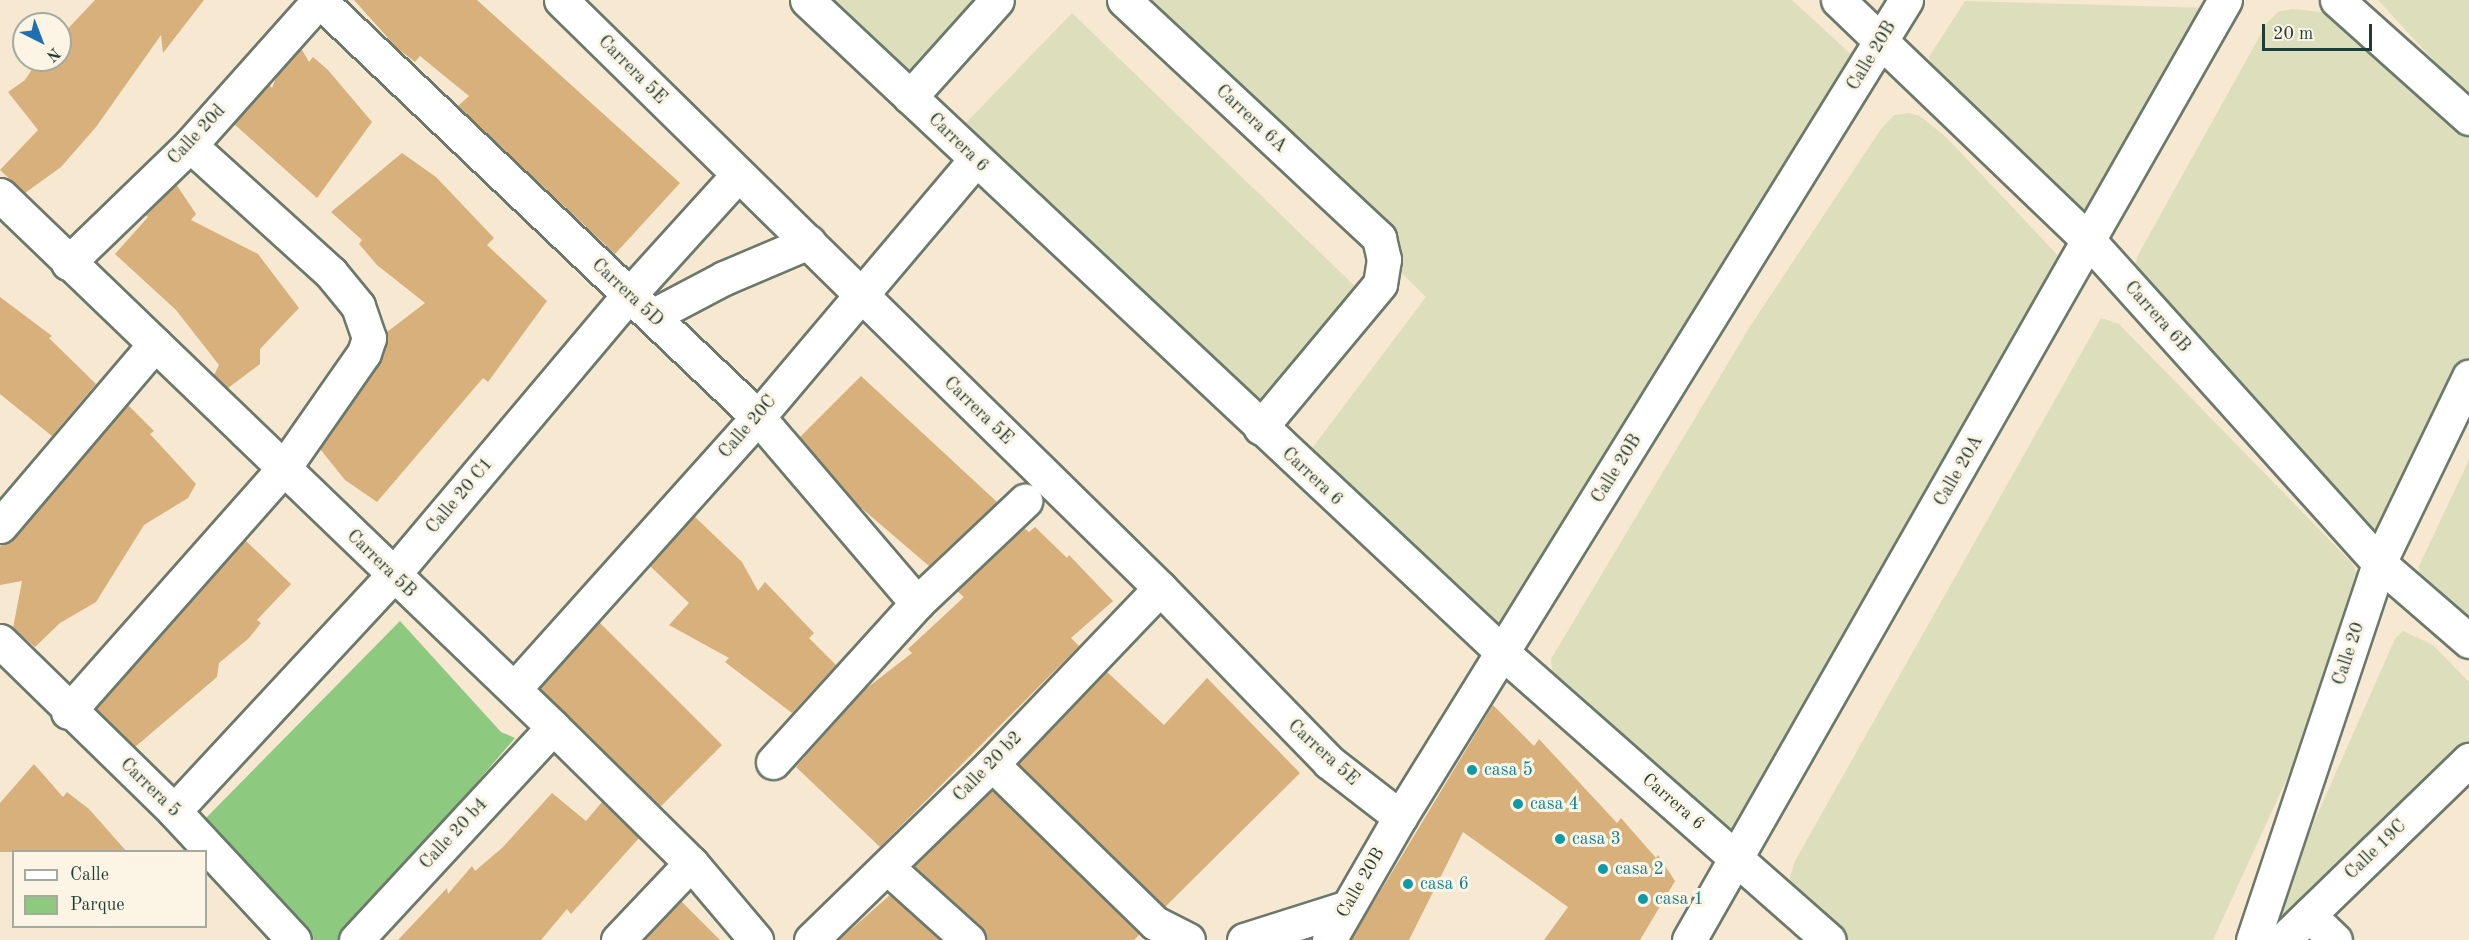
<!DOCTYPE html>
<style>
body{margin:0}
#map{position:relative;width:2469px;height:940px;overflow:hidden;background:#f7e9d1;font-family:"Old Standard TT",serif}
div>[style]{position:absolute}
[style*='--x']{left:calc(var(--x)*1px);top:calc(var(--y)*1px);width:calc(var(--w)*1px);rotate:calc(var(--a)*1deg)}
.built>*{inset:0;background:#dcdebc;transform-origin:0 0}
.green>*{inset:0;background:#8dc97f}
.building>*{inset:0;background:#d7b07c;transform-origin:0 0}
.roads{filter:drop-shadow(2px 0 #6b796b) drop-shadow(-2px 0 #6b796b) drop-shadow(0 2px #6b796b) drop-shadow(0 -2px #6b796b)}
.minor>*{height:33px;margin:-16.5px;padding:0 16.5px;transform-origin:16.5px;border-radius:16.5px;background:#fff}
.dots>*{width:16px;height:16px;translate:-50% -50%;box-sizing:border-box;border:3px solid #fcf5e5;border-radius:50%}
span{translate:-50% -50%;white-space:nowrap;text-align:center;line-height:1.15;-webkit-text-stroke:6px #fcf5e5;paint-order:stroke}
.street-label{font-size:18px;color:#1f3d34}
.culture-label{font-size:18px;color:#0d838f}
.left{translate:0 -50%;text-align:left}
.legend{position:absolute;left:12px;top:850px;width:195px;height:78px;box-sizing:border-box;background:#fcf5e5;border:2px solid #a4ab9e;margin:0;padding:8px 10px;list-style:none;font-size:18px;color:#1f3d34}
.legend li{display:flex;align-items:center;gap:12px;height:30px}
.legend b{width:30px;border:2px solid #a4ab9e}
.north{position:absolute;left:12px;top:12px;width:60px;height:60px;box-sizing:border-box;background:#fcf5e5;border:2px solid #a4ab9e;border-radius:50%;rotate:138deg;font-size:16px;font-weight:700;line-height:24px;text-align:center;color:#1f3d34}
.north::after{content:'';display:block;margin:auto;width:21px;height:27px;background:#1f6fb2;clip-path:polygon(50% 0,100% 100%,50% 72%,0 100%)}
.scale{position:absolute;left:2262px;top:24px;width:110px;height:27px;box-sizing:border-box;border:3px solid #1f3d34;border-top:0;padding-left:8px;font-size:18px;line-height:21px;white-space:nowrap;color:#1f3d34;-webkit-text-stroke:4px #fcf5e5;paint-order:stroke}
</style>
<div id="map">
<div class="built">
<i style="clip-path:polygon(792px 0,1013px 0,922px 86px)"></i>
<i style="clip-path:polygon(1123px 0,1792px 0,1854px 57px,1509px 640px,1304px 467px,1313px 447px,1426px 297px)"></i>
<i style="clip-path:polygon(2378px 0,2469px 0,2469px 97px,2422px 48px)"></i>
<i style="clip-path:polygon(1965px 1px,2210px 8px,2107px 236px,1933px 73px,1929px 57px)"></i>
<i style="clip-path:polygon(2292px 9px,2331px 13px,2348px 23px,2469px 136px,2469px 360px,2392px 524px,2378px 535px,2133px 272px,2138px 255px,2267px 23px,2278px 12px)"></i>
<i style="left:1072px;top:13px;width:427px;height:158px;rotate:44deg"></i>
<i style="clip-path:polygon(1909px 113px,1920px 116px,1946px 137px,2067px 265px,1746px 860px,1553px 681px,1551px 659px,1749px 328px,1881px 129px,1894px 115px)"></i>
<i style="clip-path:polygon(2101px 318px,2119px 324px,2352px 563px,2362px 583px,2326px 693px,2213px 940px,1840px 940px,1788px 884px,1795px 861px)"></i>
<i style="clip-path:polygon(2469px 460px,2469px 631px,2420px 583px,2419px 566px)"></i>
<i style="clip-path:polygon(2403px 631px,2433px 645px,2469px 682px,2469px 758px,2283px 919px,2283px 905px,2291px 874px,2395px 639px)"></i>
</div>
<div class="green">
<i style="clip-path:polygon(400px 621px,501px 732px,515px 738px,341px 940px,314px 940px,202px 822px)"></i>
</div>
<div class="building">
<i style="clip-path:polygon(95px 0,204px 0,163px 53px,161px 35px,96px 127px,61px 167px,25px 193px,0 170px,38px 130px,8px 92px,25px 80px,38px 60px,60px 60px,60px 37px)"></i>
<i style="clip-path:polygon(354px 0,477px 0,680px 183px,615px 254px,458px 106px,469px 96px,420px 56px,415px 62px,397px 48px)"></i>
<i style="clip-path:polygon(301px 48px,309px 62px,313px 57px,328px 70px,372px 122px,317px 198px,234px 124px,269px 84px,272px 88px,277px 75px)"></i>
<i style="clip-path:polygon(402px 153px,436px 177px,494px 238px,487px 245px,547px 301px,488px 382px,483px 378px,377px 502px,345px 480px,320px 449px,380px 363px,387px 332px,425px 303px,377px 265px,359px 244px,362px 240px,331px 212px)"></i>
<i style="clip-path:polygon(176px 184px,196px 214px,191px 220px,258px 254px,299px 308px,260px 349px,260px 364px,228px 388px,214px 375px,219px 365px,176px 310px,115px 254px,148px 217px,145px 214px)"></i>
<i style="clip-path:polygon(0 297px,52px 336px,49px 338px,96px 384px,52px 436px,0 394px)"></i>
<i style="clip-path:polygon(861px 376px,997px 502px,929px 566px,859px 506px,800px 437px)"></i>
<i style="clip-path:polygon(128px 405px,154px 431px,150px 434px,196px 484px,188px 498px,144px 525px,96px 602px,60px 623px,35px 647px,13px 628px,22px 581px,0 585px,0 546px,14px 538px)"></i>
<i style="clip-path:polygon(694px 516px,742px 562px,758px 591px,765px 582px,814px 633px,809px 638px,836px 665px,792px 713px,725px 662px,729px 658px,669px 625px,689px 603px,650px 566px)"></i>
<i style="clip-path:polygon(1035px 527px,1067px 558px,1069px 555px,1113px 601px,1071px 638px,1079px 646px,880px 847px,796px 767px,863px 691px,912px 653px,908px 649px,964px 597px,957px 591px,1024px 528px,1029px 532px)"></i>
<i style="clip-path:polygon(245px 540px,291px 584px,257px 620px,261px 623px,249px 638px,219px 663px,217px 677px,135px 747px,96px 709px)"></i>
<i style="left:599px;top:622px;width:174px;height:89px;rotate:45deg"></i>
<i style="clip-path:polygon(1106px 671px,1164px 725px,1207px 678px,1300px 773px,1165px 907px,1018px 764px)"></i>
<i style="clip-path:polygon(1493px 705px,1534px 746px,1539px 739px,1617px 823px,1621px 818px,1656px 858px,1658px 855px,1675px 881px,1640px 940px,1544px 940px,1568px 907px,1463px 832px,1409px 940px,1351px 940px)"></i>
<i style="clip-path:polygon(34px 764px,63px 797px,67px 792px,89px 809px,127px 852px,0 852px,0 803px)"></i>
<i style="clip-path:polygon(992px 790px,1140px 934px,1134px 940px,986px 940px,981px 926px,914px 866px)"></i>
<i style="clip-path:polygon(552px 793px,586px 821px,602px 802px,639px 838px,571px 914px,567px 909px,541px 940px,398px 940px,447px 888px,448px 894px,472px 866px,475px 871px,502px 848px)"></i>
<i style="clip-path:polygon(890px 895px,940px 940px,839px 940px)"></i>
<i style="clip-path:polygon(681px 901px,720px 940px,644px 940px)"></i>
</div>
<div class="roads">
<div class="minor">
<i style="--x:319;--y:0;--w:605;--a:43.53"></i>
<i style="--x:758;--y:417;--w:245;--a:49.5"></i>
<i style="--x:561;--y:0;--w:839;--a:44.47"></i>
<i style="--x:1160;--y:588;--w:243;--a:45.8"></i>
<i style="--x:1329;--y:762;--w:90;--a:37.8"></i>
<i style="--x:807;--y:0;--w:954;--a:43.17"></i>
<i style="--x:1503;--y:653;--w:434;--a:41.4"></i>
<i style="--x:1124;--y:0;--w:349;--a:43"></i>
<i style="--x:1379;--y:238;--w:22;--a:77"></i>
<i style="--x:1384;--y:259;--w:25;--a:99"></i>
<i style="--x:1380;--y:284;--w:187;--a:129.8"></i>
<i style="--x:1838;--y:0;--w:349;--a:43.8"></i>
<i style="--x:2090;--y:242;--w:432;--a:48"></i>
<i style="--x:2379;--y:563;--w:119;--a:40.9"></i>
<i style="--x:2337;--y:0;--w:177;--a:41.8"></i>
<i style="--x:910;--y:97;--w:130;--a:-48.1"></i>
<i style="--x:0;--y:195;--w:767;--a:43.89"></i>
<i style="--x:553;--y:727;--w:194;--a:44.6"></i>
<i style="--x:691;--y:863;--w:101;--a:49.8"></i>
<i style="--x:68;--y:263;--w:170;--a:-44"></i>
<i style="--x:190;--y:145;--w:194;--a:-48.3"></i>
<i style="--x:652;--y:316;--w:81;--a:-27.8"></i>
<i style="--x:724;--y:278;--w:92;--a:-23"></i>
<i style="--x:0;--y:526;--w:239;--a:-49.6"></i>
<i style="--x:0;--y:641;--w:243;--a:44.3"></i>
<i style="--x:174;--y:811;--w:176;--a:47.1"></i>
<i style="--x:514;--y:689;--w:365;--a:-48.1"></i>
<i style="--x:758;--y:417;--w:336;--a:-49.8"></i>
<i style="--x:68;--y:712;--w:324;--a:-48.5"></i>
<i style="--x:283;--y:469;--w:141;--a:-55.1"></i>
<i style="--x:364;--y:353;--w:16;--a:-72"></i>
<i style="--x:369;--y:338;--w:34;--a:-109"></i>
<i style="--x:358;--y:306;--w:43;--a:-129.3"></i>
<i style="--x:331;--y:273;--w:190;--a:-137.8"></i>
<i style="--x:773;--y:762;--w:215;--a:-47.8"></i>
<i style="--x:917;--y:603;--w:149;--a:-43.4"></i>
<i style="--x:992;--y:764;--w:228;--a:44.3"></i>
<i style="--x:1155;--y:923;--w:37;--a:27"></i>
<i style="--x:174;--y:811;--w:321;--a:-47.1"></i>
<i style="--x:392;--y:576;--w:368;--a:-49.9"></i>
<i style="--x:629;--y:295;--w:162;--a:-47.8"></i>
<i style="--x:888;--y:868;--w:108;--a:42"></i>
<i style="--x:2309;--y:915;--w:36;--a:44"></i>
<i style="--x:356;--y:940;--w:290;--a:-47.2"></i>
<i style="--x:618;--y:940;--w:106;--a:-46.5"></i>
<i style="--x:811;--y:940;--w:252;--a:-44.2"></i>
<i style="--x:992;--y:764;--w:243;--a:-46.3"></i>
<i style="--x:1244;--y:940;--w:106;--a:-17.6"></i>
<i style="--x:1329;--y:940;--w:142;--a:-60"></i>
<i style="--x:1400;--y:817;--w:961;--a:-58.23"></i>
<i style="--x:1689;--y:940;--w:1082;--a:-60.31"></i>
<i style="--x:2253;--y:940;--w:397;--a:-71.5"></i>
<i style="--x:2379;--y:563;--w:207;--a:-64.2"></i>
<i style="--x:2283;--y:940;--w:259;--a:-44.1"></i>
</div>
</div>
<div class="dots">
<i style="left:1472px;top:770px;background:#0f9aa8"></i>
<i style="left:1518px;top:804px;background:#0f9aa8"></i>
<i style="left:1560px;top:839px;background:#0f9aa8"></i>
<i style="left:1603px;top:869px;background:#0f9aa8"></i>
<i style="left:1408px;top:884px;background:#0f9aa8"></i>
<i style="left:1643px;top:899px;background:#0f9aa8"></i>
</div>
<div class="street-label">
<span style="left:1872px;top:56px;rotate:-59deg">Calle 20B</span>
<span style="left:632px;top:70px;rotate:45deg">Carrera 5E</span>
<span style="left:1251px;top:119px;rotate:43deg">Carrera 6A</span>
<span style="left:197px;top:135px;rotate:-47deg">Calle 20d</span>
<span style="left:958px;top:143px;rotate:44deg">Carrera 6</span>
<span style="left:627px;top:293px;rotate:43deg">Carrera 5D</span>
<span style="left:2157px;top:317px;rotate:48deg">Carrera 6B</span>
<span style="left:978px;top:411px;rotate:44deg">Carrera 5E</span>
<span style="left:748px;top:427px;rotate:-49deg">Calle 20C</span>
<span style="left:1617px;top:469px;rotate:-58deg">Calle 20B</span>
<span style="left:1959px;top:471px;rotate:-60deg">Calle 20A</span>
<span style="left:1312px;top:477px;rotate:43deg">Carrera 6</span>
<span style="left:460px;top:496px;rotate:-50deg">Calle 20 C1</span>
<span style="left:381px;top:564px;rotate:44deg">Carrera 5B</span>
<span style="left:2349px;top:654px;rotate:-72deg">Calle 20</span>
<span style="left:1323px;top:753px;rotate:42deg">Carrera 5E</span>
<span style="left:988px;top:767px;rotate:-46deg">Calle 20 b2</span>
<span style="left:150px;top:788px;rotate:44deg">Carrera 5</span>
<span style="left:1673px;top:802px;rotate:41deg">Carrera 6</span>
<span style="left:454px;top:834px;rotate:-47deg">Calle 20 b4</span>
<span style="left:2376px;top:850px;rotate:-44deg">Calle 19C</span>
<span style="left:1361px;top:883px;rotate:-60deg">Calle 20B</span>
</div>
<div class="culture-label">
<span class="left" style="left:1484px;top:770px">casa 5</span>
<span class="left" style="left:1530px;top:804px">casa 4</span>
<span class="left" style="left:1572px;top:839px">casa 3</span>
<span class="left" style="left:1615px;top:869px">casa 2</span>
<span class="left" style="left:1420px;top:884px">casa 6</span>
<span class="left" style="left:1655px;top:899px">casa 1</span>
</div>
<ul class="legend">
<li><b style="height:8px;background:#fff"></b>Calle</li>
<li><b style="height:16px;background:#8dc97f"></b>Parque</li>
</ul>
<div class="north">N</div>
<div class="scale">20 m</div>
</div>
